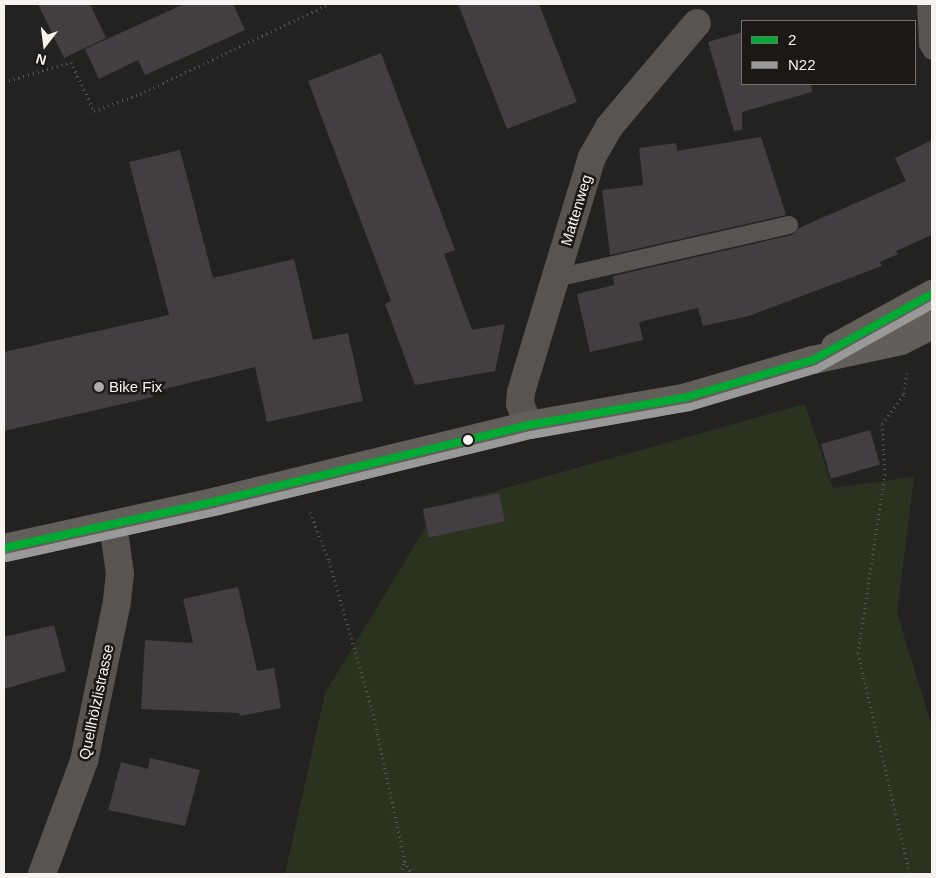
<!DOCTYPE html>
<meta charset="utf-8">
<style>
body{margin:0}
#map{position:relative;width:936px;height:878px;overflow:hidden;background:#242220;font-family:Arial,sans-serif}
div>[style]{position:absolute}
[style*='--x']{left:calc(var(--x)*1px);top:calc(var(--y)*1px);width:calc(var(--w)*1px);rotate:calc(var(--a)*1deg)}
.green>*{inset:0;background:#2c3220}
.building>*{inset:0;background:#423e41;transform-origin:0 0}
.path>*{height:3px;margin-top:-1.5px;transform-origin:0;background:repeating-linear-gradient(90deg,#5a5856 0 1px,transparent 0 5px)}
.lane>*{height:18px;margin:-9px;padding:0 9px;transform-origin:9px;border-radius:9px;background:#575452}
.street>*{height:28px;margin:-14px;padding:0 14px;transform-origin:14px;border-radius:14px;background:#575452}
.primary>*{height:28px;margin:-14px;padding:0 14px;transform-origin:14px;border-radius:14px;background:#625e5a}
.bus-1>*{height:8px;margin:-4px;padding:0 4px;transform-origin:4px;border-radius:4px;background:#0a3}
.bus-2>*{height:8px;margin:-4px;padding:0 4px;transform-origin:4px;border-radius:4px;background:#999}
.dots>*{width:14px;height:14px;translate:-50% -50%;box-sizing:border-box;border:2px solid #1c1816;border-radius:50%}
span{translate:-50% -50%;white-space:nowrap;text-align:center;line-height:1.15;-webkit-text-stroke:5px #1c1816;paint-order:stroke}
.street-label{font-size:15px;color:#f6f3f1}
.poi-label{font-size:15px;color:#f6f3f1}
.left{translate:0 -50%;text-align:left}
.frame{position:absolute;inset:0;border:5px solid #f6f3f1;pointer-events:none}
.legend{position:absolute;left:741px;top:20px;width:175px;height:65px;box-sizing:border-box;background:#1c1816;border:1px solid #73706e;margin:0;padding:6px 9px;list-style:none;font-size:15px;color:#f6f3f1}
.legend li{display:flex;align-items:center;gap:10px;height:25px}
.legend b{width:25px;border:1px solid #73706e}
.north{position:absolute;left:20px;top:20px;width:50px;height:50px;-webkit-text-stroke:4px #1c1816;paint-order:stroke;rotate:195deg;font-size:14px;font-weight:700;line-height:20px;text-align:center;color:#f6f3f1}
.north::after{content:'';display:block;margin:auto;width:18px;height:22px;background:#f6f3f1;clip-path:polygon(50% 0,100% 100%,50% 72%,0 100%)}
</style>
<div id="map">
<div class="green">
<i style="clip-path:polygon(805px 404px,833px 488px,914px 477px,897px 613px,932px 727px,932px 874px,285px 874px,325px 693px,438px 507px)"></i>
</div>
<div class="building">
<i style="clip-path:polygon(38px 4px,90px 4px,106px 38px,64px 58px)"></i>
<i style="clip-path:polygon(184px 4px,233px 4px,245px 30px,145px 75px,138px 60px,99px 79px,85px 49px)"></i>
<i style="clip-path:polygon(458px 4px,539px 4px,577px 102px,507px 129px)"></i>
<i style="clip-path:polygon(742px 32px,742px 84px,811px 84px,812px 92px,742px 112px,742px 130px,734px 131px,708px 42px)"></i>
<i style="clip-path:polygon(381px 53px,455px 250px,444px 254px,472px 330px,505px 324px,495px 371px,415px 385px,385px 304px,391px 301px,308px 81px)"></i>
<i style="clip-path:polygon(761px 137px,786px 215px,610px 255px,602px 190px,643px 185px,639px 148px,676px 143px,677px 151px)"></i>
<i style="clip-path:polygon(932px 140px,932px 235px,896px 251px,898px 254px,880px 262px,882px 266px,749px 316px,703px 326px,698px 308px,639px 322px,643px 340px,590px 352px,577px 294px,614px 285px,613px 276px,792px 235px,799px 228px,906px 181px,895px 158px)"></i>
<i style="clip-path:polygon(180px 150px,213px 278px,294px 259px,313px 340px,348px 333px,363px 401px,267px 422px,255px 367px,152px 392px,153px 397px,4px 431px,4px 352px,169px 315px,129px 162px)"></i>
<i style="left:870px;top:430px;width:36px;height:51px;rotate:74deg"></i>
<i style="left:499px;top:493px;width:29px;height:78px;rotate:78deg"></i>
<i style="clip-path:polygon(238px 587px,257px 671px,274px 668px,281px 708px,240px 716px,239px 713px,141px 709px,145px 640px,193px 643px,183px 599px)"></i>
<i style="clip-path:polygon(54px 625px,66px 671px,4px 689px,4px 637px)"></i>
<i style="clip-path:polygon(150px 758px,200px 770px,185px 826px,108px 810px,121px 762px,148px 769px)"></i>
</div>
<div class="path">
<i style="--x:4;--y:82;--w:70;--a:-16.6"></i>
<i style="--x:71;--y:62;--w:54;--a:64.9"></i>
<i style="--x:94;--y:111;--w:49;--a:-20.3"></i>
<i style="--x:140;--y:94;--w:209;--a:-25.5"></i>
<i style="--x:907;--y:373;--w:22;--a:98"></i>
<i style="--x:904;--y:395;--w:36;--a:127"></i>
<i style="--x:882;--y:424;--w:50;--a:86.6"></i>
<i style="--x:885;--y:474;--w:181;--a:98.6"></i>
<i style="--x:858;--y:653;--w:227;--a:76.8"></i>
<i style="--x:310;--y:512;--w:53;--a:68.8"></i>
<i style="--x:329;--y:561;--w:154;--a:73.8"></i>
<i style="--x:372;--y:709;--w:156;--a:77.8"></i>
<i style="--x:405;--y:861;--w:15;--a:62"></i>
<i style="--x:401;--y:874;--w:13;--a:-77"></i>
</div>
<div class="lane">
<i style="--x:926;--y:4;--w:40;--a:87.1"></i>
<i style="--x:928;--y:44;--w:8;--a:60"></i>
<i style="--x:556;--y:278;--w:239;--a:-12.8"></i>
</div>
<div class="street">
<i style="--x:529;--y:425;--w:23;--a:-113"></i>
<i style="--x:520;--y:404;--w:12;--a:-85"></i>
<i style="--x:521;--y:392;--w:245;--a:-73.2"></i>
<i style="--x:592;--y:157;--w:34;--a:-60"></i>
<i style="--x:609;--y:127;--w:136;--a:-49.8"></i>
<i style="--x:42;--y:874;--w:121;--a:-69.6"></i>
<i style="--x:84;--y:761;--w:163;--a:-78.3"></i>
<i style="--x:117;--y:601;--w:27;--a:-84"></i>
<i style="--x:120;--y:574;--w:50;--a:-98"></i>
</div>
<div class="primary">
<i style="--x:835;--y:347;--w:111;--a:-28.7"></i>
<i style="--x:4;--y:548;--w:218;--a:-12.4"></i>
<i style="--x:217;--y:501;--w:321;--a:-13.7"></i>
<i style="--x:529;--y:425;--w:160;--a:-10"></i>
<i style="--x:687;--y:397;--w:131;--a:-16.4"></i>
<i style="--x:813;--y:360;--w:90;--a:-12.2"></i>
<i style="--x:901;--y:341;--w:35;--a:-27"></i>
</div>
<div class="bus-1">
<i style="--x:4;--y:548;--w:218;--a:-12.4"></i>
<i style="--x:217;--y:501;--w:321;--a:-13.7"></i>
<i style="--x:529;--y:425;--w:160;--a:-10"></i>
<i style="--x:687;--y:397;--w:131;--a:-16.4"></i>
<i style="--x:813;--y:360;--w:136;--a:-29"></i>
</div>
<div class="bus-2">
<i style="--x:6;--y:558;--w:218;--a:-12.4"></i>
<i style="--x:219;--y:511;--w:321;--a:-13.7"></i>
<i style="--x:531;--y:435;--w:161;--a:-10"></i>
<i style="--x:690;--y:407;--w:133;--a:-16.7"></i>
<i style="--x:817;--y:369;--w:132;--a:-29.1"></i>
</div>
<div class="dots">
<i style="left:99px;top:387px;background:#acaaa8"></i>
<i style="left:468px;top:440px;background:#f6f3f1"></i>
</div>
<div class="street-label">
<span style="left:576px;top:210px;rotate:-73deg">Mattenweg</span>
<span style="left:96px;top:702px;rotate:-78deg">Quellhölzlistrasse</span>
</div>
<div class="poi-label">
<span class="left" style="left:109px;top:387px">Bike Fix</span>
</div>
<div class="frame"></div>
<ul class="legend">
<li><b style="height:6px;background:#0a3"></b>2</li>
<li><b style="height:6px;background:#999"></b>N22</li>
</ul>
<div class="north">N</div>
</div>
